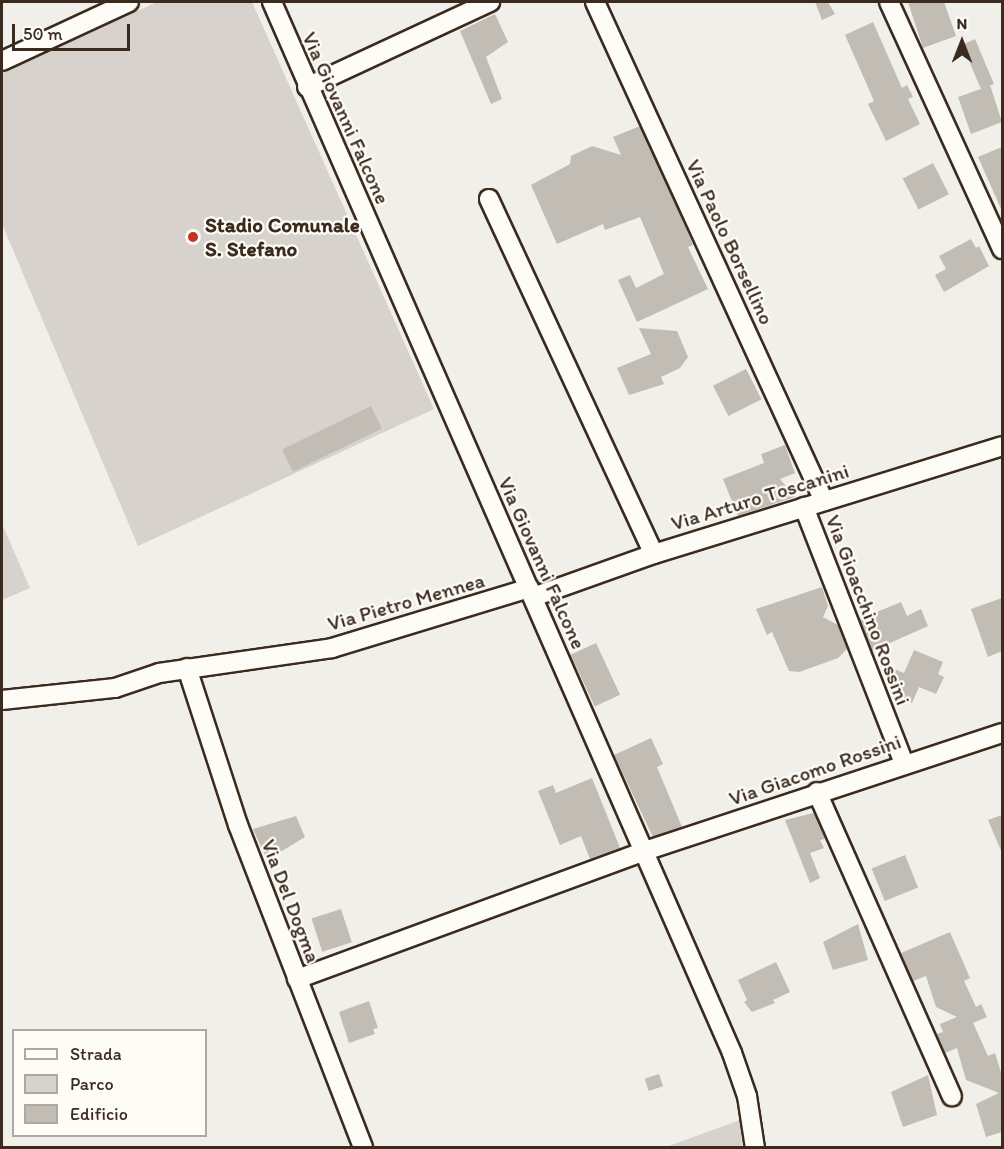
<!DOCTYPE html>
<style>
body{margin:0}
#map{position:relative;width:1004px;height:1149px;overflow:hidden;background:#f1efea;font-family:Itim,sans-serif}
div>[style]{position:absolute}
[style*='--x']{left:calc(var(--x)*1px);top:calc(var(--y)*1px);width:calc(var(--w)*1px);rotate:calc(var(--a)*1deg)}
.green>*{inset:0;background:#d7d2cc}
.building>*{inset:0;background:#c1bcb4;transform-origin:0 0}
.roads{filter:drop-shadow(2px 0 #3b2a1e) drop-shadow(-2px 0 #3b2a1e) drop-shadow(0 2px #3b2a1e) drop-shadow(0 -2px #3b2a1e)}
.minor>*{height:18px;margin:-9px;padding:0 9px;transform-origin:9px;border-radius:9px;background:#fdfcf7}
.dots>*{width:16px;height:16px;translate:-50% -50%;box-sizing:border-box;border:3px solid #fdfcf7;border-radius:50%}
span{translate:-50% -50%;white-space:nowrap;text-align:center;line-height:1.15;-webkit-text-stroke:4.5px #fdfcf7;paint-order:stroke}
.street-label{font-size:21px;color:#3b2a1e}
.poi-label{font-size:21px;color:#3b2a1e;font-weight:700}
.left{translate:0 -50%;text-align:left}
.frame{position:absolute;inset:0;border:3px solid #3b2a1e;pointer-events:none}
.legend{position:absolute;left:12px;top:1029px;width:195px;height:108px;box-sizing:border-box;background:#fdfcf7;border:2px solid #afa8a0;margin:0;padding:8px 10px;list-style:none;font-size:18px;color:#3b2a1e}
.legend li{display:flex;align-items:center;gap:12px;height:30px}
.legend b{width:30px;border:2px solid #afa8a0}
.north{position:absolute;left:932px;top:12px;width:60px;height:60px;-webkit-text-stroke:4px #fdfcf7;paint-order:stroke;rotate:0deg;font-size:16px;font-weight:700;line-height:24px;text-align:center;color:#3b2a1e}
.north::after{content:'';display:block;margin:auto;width:21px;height:27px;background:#3b2a1e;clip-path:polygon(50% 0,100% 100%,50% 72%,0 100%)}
.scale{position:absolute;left:12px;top:24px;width:118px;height:27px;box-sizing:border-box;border:3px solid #3b2a1e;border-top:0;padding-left:8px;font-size:18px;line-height:21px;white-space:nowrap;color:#3b2a1e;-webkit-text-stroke:4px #fdfcf7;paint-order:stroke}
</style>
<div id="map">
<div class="green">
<i style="clip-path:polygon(157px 2px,252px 2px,434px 409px,138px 546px,2px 224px,2px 74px)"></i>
<i style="clip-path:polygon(2px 524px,30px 588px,2px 600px)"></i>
<i style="clip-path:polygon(740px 1120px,742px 1147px,666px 1147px)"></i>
</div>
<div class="building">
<i style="clip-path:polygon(815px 2px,828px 2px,835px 14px,822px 20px)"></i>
<i style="clip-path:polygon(908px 2px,944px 2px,956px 36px,923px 48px)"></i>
<i style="clip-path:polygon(495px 14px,508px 42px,486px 57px,502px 99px,491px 104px,460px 31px)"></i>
<i style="clip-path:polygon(873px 22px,902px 88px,907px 85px,913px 97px,908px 99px,920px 124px,886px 141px,868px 104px,874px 101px,845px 35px)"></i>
<i style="clip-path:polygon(975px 39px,994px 84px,985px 87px,990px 85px,1002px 122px,971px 134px,958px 97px,981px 89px,962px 45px)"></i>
<i style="clip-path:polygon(640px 126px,682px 219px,693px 245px,688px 247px,708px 289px,637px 322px,618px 280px,630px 275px,636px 288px,664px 274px,640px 217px,605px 230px,603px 224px,557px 244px,531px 185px,570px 164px,571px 156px,592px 146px,621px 155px,613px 137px)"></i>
<i style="clip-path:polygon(1002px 147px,1002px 211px,978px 157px)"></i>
<i style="left:933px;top:163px;width:35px;height:34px;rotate:63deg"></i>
<i style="clip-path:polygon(971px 239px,976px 248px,979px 246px,989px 266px,944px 292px,935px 275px,946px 269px,939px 256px)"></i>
<i style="clip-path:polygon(639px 328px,677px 331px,688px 357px,680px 368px,661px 377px,664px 384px,629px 395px,617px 368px,651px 354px)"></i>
<i style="left:746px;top:369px;width:34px;height:37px;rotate:63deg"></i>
<i style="left:371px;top:406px;width:25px;height:99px;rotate:64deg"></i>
<i style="clip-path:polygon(785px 445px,795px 473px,780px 479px,795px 497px,738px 516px,723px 479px,764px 463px,761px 454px)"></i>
<i style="clip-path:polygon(822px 587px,828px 606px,823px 617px,838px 625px,847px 649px,838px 658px,799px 672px,789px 671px,772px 632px,767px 635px,756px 609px)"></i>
<i style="clip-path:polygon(1002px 598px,1002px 651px,988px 657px,971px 609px)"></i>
<i style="clip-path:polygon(901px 602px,907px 616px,921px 609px,928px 626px,872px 651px,860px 619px)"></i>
<i style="left:596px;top:643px;width:57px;height:28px;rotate:65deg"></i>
<i style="clip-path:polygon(914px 650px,943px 662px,938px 674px,944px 677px,936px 694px,919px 687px,912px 703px,894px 696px,897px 690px,886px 682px,892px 668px,904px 673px)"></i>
<i style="clip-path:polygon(651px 738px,663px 764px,657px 767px,682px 827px,653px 837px,614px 755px)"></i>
<i style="clip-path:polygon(592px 778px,620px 848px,590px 859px,581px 836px,560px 845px,538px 791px,553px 785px,556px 793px)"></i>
<i style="clip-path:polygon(814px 813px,825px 839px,820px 840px,824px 848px,810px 853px,820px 878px,810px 883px,785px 820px)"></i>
<i style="clip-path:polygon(1002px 815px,1002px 853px,988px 820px)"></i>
<i style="clip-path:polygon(296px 816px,305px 837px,267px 860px,253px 829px)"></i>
<i style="left:905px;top:855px;width:35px;height:36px;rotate:68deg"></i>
<i style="left:341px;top:909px;width:35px;height:31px;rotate:72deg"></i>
<i style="clip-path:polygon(858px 924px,868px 960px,833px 970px,823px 942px)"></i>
<i style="clip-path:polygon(950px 932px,970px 978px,964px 981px,976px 1007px,981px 1004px,987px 1017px,973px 1023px,988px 1056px,995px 1053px,1002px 1076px,1002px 1132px,986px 1137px,976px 1104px,999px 1093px,966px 1080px,957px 1048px,945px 1053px,937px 1034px,943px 1032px,940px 1024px,957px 1017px,936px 1007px,926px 976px,913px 981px,901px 953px)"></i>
<i style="clip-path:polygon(776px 962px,790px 992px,773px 1000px,775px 1003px,752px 1012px,744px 1002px,747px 1000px,738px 980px)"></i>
<i style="clip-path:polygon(369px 1001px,378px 1028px,373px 1029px,375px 1034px,349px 1043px,339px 1012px)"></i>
<i style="left:659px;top:1074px;width:13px;height:15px;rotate:72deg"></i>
<i style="clip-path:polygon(928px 1075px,937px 1115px,903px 1127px,891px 1092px)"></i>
</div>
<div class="roads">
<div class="minor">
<i style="--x:272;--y:2;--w:1147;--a:66.36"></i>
<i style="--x:732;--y:1053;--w:46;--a:70.8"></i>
<i style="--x:747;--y:1096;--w:53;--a:81.3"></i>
<i style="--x:595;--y:2;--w:549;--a:65.35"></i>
<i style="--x:889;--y:2;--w:272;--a:65.4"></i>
<i style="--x:2;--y:61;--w:140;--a:-24.9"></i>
<i style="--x:307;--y:87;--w:202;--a:-24.9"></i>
<i style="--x:489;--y:199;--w:391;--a:65.1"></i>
<i style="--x:804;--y:507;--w:275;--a:68.7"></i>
<i style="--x:533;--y:597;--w:128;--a:-19.6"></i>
<i style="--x:654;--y:554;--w:364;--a:-17.2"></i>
<i style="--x:187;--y:668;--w:165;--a:72"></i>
<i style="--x:238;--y:825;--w:346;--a:68.8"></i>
<i style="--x:2;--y:700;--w:114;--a:-6.1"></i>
<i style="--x:115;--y:688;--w:46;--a:-18.8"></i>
<i style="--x:159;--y:673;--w:175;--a:-8.2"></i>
<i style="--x:332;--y:648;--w:206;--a:-16.9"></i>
<i style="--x:817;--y:792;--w:333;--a:66.1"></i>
<i style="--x:297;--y:979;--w:368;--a:-20.2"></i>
<i style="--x:642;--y:852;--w:379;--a:-18.3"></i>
</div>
</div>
<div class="dots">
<i style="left:193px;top:237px;background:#c8321e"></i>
</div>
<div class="street-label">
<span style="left:346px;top:118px;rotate:66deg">Via Giovanni Falcone</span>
<span style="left:730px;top:242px;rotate:65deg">Via Paolo Borsellino</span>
<span style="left:760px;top:497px;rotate:-17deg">Via Arturo Toscanini</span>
<span style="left:542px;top:563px;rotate:66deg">Via Giovanni Falcone</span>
<span style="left:406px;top:602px;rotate:-16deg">Via Pietro Mennea</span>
<span style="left:868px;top:610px;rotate:69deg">Via Gioacchino Rossini</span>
<span style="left:815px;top:770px;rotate:-19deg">Via Giacomo Rossini</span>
<span style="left:291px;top:901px;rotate:69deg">Via Del Dogma</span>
</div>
<div class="poi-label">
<span class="left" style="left:205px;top:237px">Stadio Comunale<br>S. Stefano</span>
</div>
<div class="frame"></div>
<ul class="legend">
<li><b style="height:8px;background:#fdfcf7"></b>Strada</li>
<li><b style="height:16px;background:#d7d2cc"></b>Parco</li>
<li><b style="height:16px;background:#c1bcb4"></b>Edificio</li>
</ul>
<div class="north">N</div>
<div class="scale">50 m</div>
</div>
